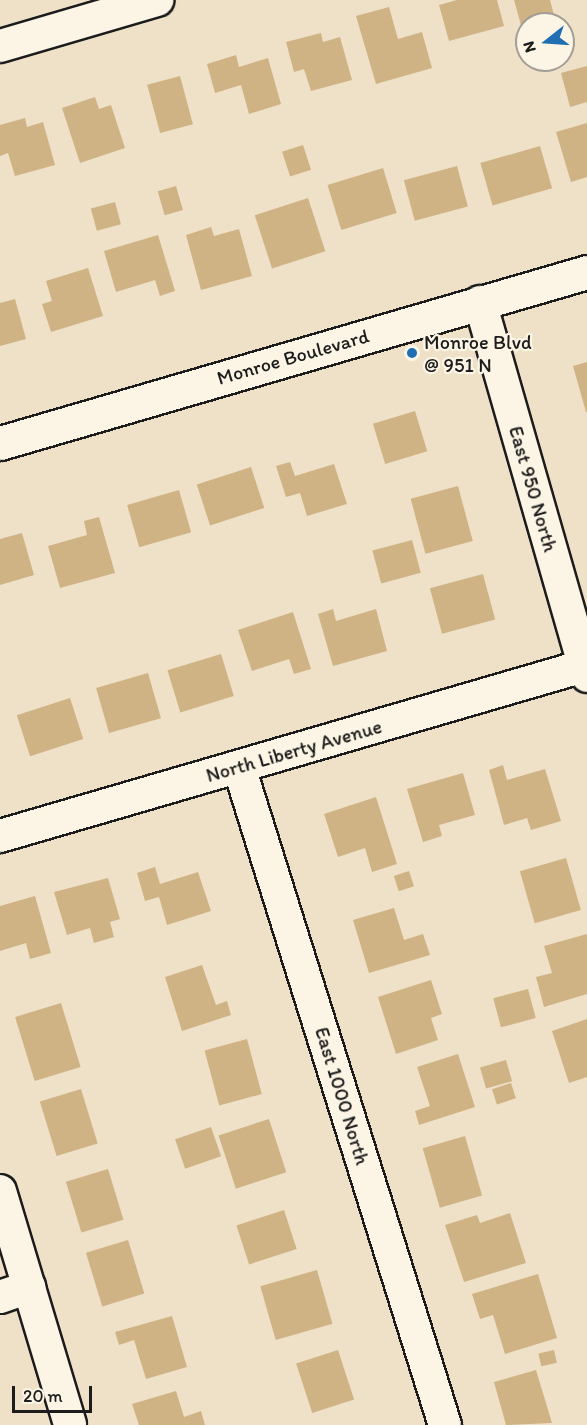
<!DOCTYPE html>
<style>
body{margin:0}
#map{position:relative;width:587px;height:1425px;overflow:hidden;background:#eee1c8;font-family:Itim,sans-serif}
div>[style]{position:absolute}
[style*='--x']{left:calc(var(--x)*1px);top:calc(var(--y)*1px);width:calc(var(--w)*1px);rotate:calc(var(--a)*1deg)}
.building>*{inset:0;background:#cfb384;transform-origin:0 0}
.roads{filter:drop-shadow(2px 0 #1c1c1c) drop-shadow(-2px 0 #1c1c1c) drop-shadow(0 2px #1c1c1c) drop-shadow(0 -2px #1c1c1c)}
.minor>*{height:32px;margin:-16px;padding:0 16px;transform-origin:16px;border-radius:16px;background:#fcf5e5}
.tertiary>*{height:33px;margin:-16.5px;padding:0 16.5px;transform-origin:16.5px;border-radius:16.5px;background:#fcf5e5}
.dots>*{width:16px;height:16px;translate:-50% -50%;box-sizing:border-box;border:3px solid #fcf5e5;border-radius:50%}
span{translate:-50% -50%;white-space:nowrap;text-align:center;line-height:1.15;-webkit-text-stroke:4.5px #fcf5e5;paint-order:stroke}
.poi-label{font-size:20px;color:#1c1c1c}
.left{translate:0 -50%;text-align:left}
.street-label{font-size:20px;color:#1c1c1c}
.north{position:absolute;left:515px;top:12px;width:60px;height:60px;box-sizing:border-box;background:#fcf5e5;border:2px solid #a29e95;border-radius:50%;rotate:253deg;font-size:16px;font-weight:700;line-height:24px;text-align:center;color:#1c1c1c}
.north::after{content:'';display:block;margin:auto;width:21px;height:27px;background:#1f6fb2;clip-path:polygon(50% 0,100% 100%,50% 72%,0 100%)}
.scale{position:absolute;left:12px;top:1386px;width:80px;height:27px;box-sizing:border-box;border:3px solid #1c1c1c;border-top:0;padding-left:8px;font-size:18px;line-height:21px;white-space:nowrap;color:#1c1c1c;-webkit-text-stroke:4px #fcf5e5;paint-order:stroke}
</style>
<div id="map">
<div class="building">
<i style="clip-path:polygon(457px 0,497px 0,504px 26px,449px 41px,439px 5px)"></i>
<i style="clip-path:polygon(514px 0,550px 0,554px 15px,521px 25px)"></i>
<i style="clip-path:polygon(389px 7px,398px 39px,422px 32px,432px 68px,376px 84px,356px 16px)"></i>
<i style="clip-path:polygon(321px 33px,323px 42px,340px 37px,352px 80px,311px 91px,304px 69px,294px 72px,286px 42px)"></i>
<i style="clip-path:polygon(236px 55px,239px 67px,268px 58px,281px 104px,249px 114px,241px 85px,215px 93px,207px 64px)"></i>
<i style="clip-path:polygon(587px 66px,587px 102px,570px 107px,561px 73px)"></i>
<i style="left:180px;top:76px;width:50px;height:34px;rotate:75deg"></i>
<i style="clip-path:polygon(95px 97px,99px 109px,111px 105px,125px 148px,80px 163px,62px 108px)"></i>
<i style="clip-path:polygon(25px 118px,27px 127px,43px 122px,55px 165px,15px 176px,8px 153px,0 156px,0 125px)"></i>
<i style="clip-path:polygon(587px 123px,587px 177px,571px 182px,556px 132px)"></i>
<i style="left:303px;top:145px;width:26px;height:22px;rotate:72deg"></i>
<i style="left:540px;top:146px;width:44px;height:62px;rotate:74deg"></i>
<i style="left:457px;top:166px;width:42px;height:55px;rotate:75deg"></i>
<i style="left:383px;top:168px;width:47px;height:58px;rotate:73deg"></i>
<i style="left:176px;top:186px;width:25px;height:19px;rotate:74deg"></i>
<i style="left:308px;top:198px;width:56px;height:56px;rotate:72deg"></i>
<i style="left:115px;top:202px;width:23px;height:25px;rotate:75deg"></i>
<i style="clip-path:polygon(211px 227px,214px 236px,239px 229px,252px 276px,201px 290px,186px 235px)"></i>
<i style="clip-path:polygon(158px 235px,175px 291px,160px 296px,155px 280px,116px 292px,104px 251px)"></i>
<i style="clip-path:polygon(88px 268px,103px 316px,51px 332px,42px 304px,52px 301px,46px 281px)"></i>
<i style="clip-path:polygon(15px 299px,26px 339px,0 346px,0 303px)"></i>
<i style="clip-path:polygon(587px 362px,587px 412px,586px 412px,573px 366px)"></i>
<i style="left:415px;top:411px;width:42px;height:44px;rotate:73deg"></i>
<i style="clip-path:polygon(290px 462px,295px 476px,334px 464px,347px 504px,307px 516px,300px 493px,286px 497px,276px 466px)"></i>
<i style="left:251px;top:467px;width:43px;height:57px;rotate:72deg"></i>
<i style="left:458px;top:486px;width:57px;height:49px;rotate:75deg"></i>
<i style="left:179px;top:490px;width:44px;height:54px;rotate:74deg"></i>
<i style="clip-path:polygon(99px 517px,115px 573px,60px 588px,48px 546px,87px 535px,84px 521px)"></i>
<i style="clip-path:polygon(22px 533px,34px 575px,0 585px,0 539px)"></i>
<i style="left:412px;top:540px;width:34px;height:41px;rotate:75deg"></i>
<i style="left:483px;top:574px;width:47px;height:55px;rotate:75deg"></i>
<i style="clip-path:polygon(333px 609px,336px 621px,376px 609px,387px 651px,333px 666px,318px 614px)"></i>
<i style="clip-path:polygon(293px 612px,311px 669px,294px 674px,289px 659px,252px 671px,238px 630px)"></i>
<i style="left:221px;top:654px;width:44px;height:56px;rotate:73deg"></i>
<i style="left:148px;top:673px;width:47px;height:54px;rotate:74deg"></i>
<i style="left:70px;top:698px;width:43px;height:56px;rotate:72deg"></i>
<i style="clip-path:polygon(503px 765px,507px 780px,545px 769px,561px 821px,531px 830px,527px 818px,504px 825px,489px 770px)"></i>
<i style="clip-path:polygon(463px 773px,475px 815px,439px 825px,442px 836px,423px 842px,407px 789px)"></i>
<i style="clip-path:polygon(376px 797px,397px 864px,372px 872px,365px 848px,338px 857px,324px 814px)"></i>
<i style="left:566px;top:858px;width:54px;height:48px;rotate:74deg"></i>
<i style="clip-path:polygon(155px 867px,160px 884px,198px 872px,211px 911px,167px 925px,159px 897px,145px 901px,137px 873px)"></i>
<i style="left:409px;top:871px;width:16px;height:16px;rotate:72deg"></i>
<i style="clip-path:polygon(108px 878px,120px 919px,110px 922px,114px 937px,94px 943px,90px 928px,67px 935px,54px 892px)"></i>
<i style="clip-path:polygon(35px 896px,51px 953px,30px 959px,26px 943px,0 951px,0 906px)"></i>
<i style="clip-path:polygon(394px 908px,404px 940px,423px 934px,430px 955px,369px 973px,353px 920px)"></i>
<i style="clip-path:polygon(587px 934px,587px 994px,544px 1007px,536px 977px,552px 973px,544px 946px)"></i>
<i style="clip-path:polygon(202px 965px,216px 1005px,227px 1001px,231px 1015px,182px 1031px,165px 977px)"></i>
<i style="clip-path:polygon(431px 980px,442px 1014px,431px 1018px,438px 1040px,396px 1054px,378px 997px)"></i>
<i style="left:528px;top:989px;width:30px;height:36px;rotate:75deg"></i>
<i style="left:61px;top:1003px;width:67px;height:48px;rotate:73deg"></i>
<i style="clip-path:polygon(587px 1019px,587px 1077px,569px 1083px,552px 1031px)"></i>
<i style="left:247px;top:1039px;width:57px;height:44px;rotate:75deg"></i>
<i style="clip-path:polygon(458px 1054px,475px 1107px,419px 1125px,415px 1111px,430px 1106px,417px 1067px)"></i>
<i style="left:506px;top:1060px;width:22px;height:27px;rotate:74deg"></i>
<i style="left:511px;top:1083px;width:16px;height:20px;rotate:72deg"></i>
<i style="left:81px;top:1089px;width:57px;height:43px;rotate:73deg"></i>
<i style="left:269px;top:1119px;width:56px;height:53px;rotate:72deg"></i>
<i style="left:211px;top:1127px;width:31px;height:38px;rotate:71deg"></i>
<i style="left:465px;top:1136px;width:62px;height:44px;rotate:74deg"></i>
<i style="left:108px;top:1169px;width:53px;height:44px;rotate:73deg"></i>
<i style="left:284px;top:1210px;width:41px;height:50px;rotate:72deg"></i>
<i style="clip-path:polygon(510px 1213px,526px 1263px,464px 1282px,445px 1225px,477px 1215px,480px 1223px)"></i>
<i style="left:128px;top:1240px;width:56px;height:44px;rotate:73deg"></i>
<i style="left:317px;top:1270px;width:56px;height:59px;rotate:74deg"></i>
<i style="clip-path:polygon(538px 1274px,557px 1338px,505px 1354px,493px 1315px,480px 1319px,472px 1294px)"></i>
<i style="clip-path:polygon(172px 1316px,187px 1367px,146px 1379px,134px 1340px,119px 1345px,115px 1332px)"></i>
<i style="left:338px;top:1350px;width:52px;height:44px;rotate:72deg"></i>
<i style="left:554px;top:1350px;width:13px;height:16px;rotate:77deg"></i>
<i style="clip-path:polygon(536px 1370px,552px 1423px,506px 1425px,494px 1382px)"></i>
<i style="clip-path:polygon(176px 1391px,184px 1417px,201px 1411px,205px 1425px,139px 1425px,132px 1404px)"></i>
</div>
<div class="roads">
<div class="minor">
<i style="--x:0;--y:46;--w:164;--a:-16.3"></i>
<i style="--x:480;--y:302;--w:389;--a:74"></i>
<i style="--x:239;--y:767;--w:689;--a:72.62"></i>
<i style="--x:0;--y:836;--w:611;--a:-16.24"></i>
<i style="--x:0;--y:1191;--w:244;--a:73.3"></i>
<i style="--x:0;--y:1297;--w:31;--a:-19"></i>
</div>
<div class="tertiary">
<i style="--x:0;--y:443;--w:611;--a:-16.24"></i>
</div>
</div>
<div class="dots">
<i style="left:412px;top:353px;background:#1f6fb2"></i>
</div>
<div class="poi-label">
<span class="left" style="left:424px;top:354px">Monroe Blvd<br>@ 951 N</span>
</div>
<div class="street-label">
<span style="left:293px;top:357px;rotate:-16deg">Monroe Boulevard</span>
<span style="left:533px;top:489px;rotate:74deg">East 950 North</span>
<span style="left:294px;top:751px;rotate:-16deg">North Liberty Avenue</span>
<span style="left:342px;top:1096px;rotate:73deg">East 1000 North</span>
</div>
<div class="north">N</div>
<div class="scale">20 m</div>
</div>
